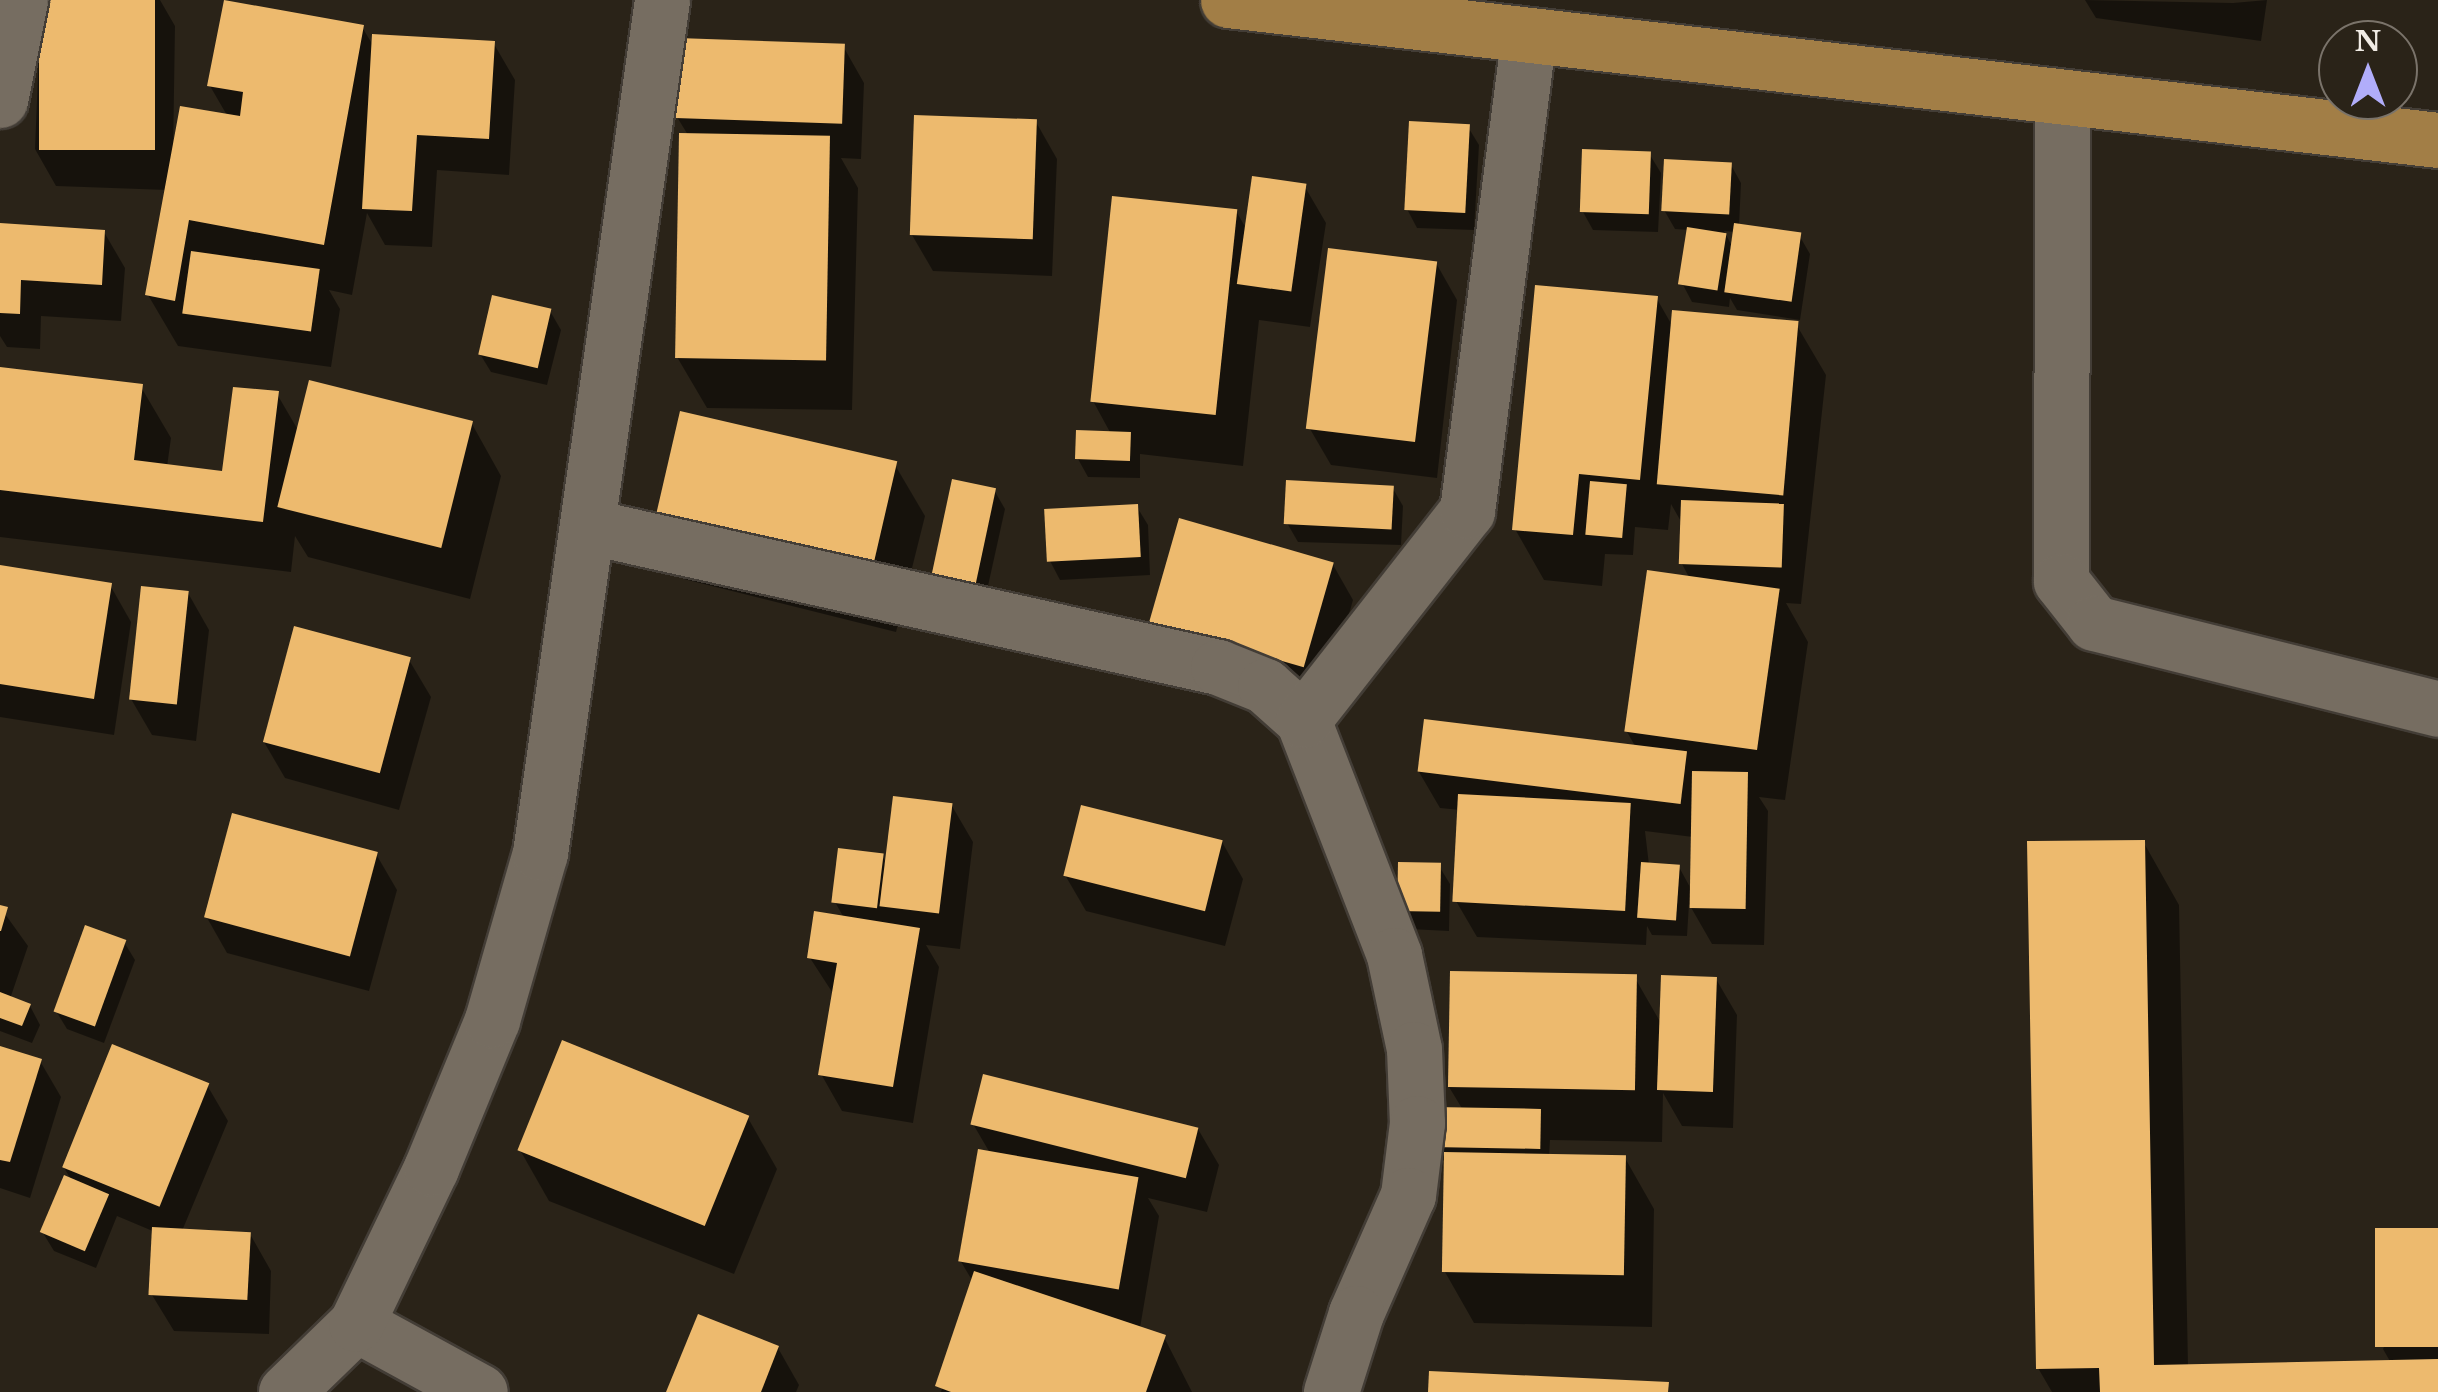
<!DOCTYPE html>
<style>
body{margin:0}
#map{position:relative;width:2438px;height:1392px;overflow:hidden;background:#2a2318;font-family:"Libre Baskerville",serif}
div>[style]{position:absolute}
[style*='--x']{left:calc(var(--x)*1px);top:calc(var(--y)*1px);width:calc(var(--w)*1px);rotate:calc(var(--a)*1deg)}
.shadow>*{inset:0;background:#0007}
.building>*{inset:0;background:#edba6e;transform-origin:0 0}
.roads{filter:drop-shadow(2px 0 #433d36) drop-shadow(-2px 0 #433d36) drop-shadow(0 2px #433d36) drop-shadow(0 -2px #433d36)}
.minor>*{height:55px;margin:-27.5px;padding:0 27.5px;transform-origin:27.5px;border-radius:27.5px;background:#766d61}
.major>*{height:55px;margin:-27.5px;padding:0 27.5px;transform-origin:27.5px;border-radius:27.5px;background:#a27e46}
span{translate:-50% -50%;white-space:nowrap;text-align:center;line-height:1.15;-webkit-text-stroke:10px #2a2318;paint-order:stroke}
.north{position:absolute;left:2318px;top:20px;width:100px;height:100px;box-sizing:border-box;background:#2a2318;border:2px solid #7a736a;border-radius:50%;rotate:0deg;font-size:28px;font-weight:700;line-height:40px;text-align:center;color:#f1ece5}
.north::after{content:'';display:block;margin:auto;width:35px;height:45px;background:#b1adfa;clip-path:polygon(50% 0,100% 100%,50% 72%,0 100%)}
</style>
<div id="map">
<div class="shadow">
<i style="clip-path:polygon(41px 0,160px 0,175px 26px,173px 157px,228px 117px,210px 86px,362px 27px,374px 47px,494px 44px,515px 80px,509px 175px,437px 170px,432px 247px,385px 245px,367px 213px,352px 295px,329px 290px,340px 309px,331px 367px,178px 346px,148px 295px,167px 190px,56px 186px,35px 149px)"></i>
<i style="clip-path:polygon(2085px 0,2233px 3px,2267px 0,2261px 41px,2096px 18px)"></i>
<i style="clip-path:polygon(843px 46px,864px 83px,861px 159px,841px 158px,858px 188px,852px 410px,707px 408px,677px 357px,688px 135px,677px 117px)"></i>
<i style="clip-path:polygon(1036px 122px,1057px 159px,1052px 276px,933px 271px,912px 235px)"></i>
<i style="clip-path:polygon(1468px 127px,1479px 145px,1474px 230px,1417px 228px,1407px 209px)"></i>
<i style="clip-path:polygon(1650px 155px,1661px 173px,1658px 232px,1593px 230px,1583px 212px)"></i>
<i style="clip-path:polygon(evenodd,1731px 165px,1741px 183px,1739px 226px,1799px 235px,1810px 254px,1800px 320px,1737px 310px,1730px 298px,1729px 307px,1692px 302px,1682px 283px,1689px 230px,1675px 229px,1664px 210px,1731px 165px,1724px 231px,1735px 232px,1733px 248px,1724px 231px)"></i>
<i style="clip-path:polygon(1305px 187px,1326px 223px,1310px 327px,1259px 320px,1243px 466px,1140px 454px,1140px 478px,1088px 477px,1078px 459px,1111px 434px,1093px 401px,1236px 211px,1247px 230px)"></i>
<i style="clip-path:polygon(0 226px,104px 232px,125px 268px,121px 321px,41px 316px,40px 349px,7px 347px,0 336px)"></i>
<i style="clip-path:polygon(1436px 263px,1457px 300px,1437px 478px,1331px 465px,1310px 429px)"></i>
<i style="clip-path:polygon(evenodd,1657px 299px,1673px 327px,1796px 324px,1826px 375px,1801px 604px,1786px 603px,1808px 642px,1785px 800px,1759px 797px,1768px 811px,1764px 945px,1712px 944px,1689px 904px,1687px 936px,1652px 935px,1647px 926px,1646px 945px,1477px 937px,1456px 901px,1460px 810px,1440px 808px,1419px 772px,1635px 746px,1626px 730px,1690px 579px,1682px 564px,1683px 525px,1671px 504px,1668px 530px,1635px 527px,1633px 555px,1605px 554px,1602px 586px,1544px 580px,1515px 529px,1657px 299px,1645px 831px,1693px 837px,1691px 889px,1679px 867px,1649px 865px,1645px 831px)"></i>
<i style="clip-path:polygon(550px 311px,561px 330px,547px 385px,491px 372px,480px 354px)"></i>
<i style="clip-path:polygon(0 369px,141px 387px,171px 438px,167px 467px,225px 474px,277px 394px,298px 430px,472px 424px,501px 476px,470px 599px,308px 557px,295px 536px,291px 572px,0 537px)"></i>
<i style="clip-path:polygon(895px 465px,925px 516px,896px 632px,684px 579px,654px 528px)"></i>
<i style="clip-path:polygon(1392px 487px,1403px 506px,1401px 545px,1298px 542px,1287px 523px)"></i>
<i style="clip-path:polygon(994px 490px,1005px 509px,982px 613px,942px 604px)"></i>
<i style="clip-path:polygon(1137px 507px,1148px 525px,1150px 575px,1060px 580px,1050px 561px)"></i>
<i style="clip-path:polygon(1332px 563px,1353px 600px,1324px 702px,1172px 659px,1151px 623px)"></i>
<i style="clip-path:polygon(0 567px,110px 585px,131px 622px,114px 735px,0 717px)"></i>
<i style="clip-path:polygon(188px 593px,209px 630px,196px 741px,152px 735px,131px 699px)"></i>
<i style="clip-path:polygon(409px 660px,431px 697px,399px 810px,285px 778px,264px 742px)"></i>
<i style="clip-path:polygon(952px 806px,973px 842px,960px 949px,926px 945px,939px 967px,913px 1123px,842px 1111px,821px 1074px,834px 995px,810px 958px,844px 918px,835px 902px,882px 856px,888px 866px)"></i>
<i style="clip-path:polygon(1222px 842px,1243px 879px,1225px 946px,1086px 911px,1065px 875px)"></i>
<i style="clip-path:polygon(2144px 843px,2179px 905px,2188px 1366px,2391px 1363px,2383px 1349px,2438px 1230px,2438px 1392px,2052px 1392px,2038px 1368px)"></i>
<i style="clip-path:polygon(376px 854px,397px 890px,369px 991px,227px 953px,206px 916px)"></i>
<i style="clip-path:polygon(1439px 866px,1450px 884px,1449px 931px,1409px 929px,1399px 910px)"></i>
<i style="clip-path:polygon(0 907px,28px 946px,10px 999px,30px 1006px,40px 1025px,32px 1043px,0 1031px)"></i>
<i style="clip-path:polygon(124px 942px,135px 960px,104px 1043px,67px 1029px,56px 1011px)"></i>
<i style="clip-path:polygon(1635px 978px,1662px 1025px,1716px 979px,1737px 1015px,1733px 1128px,1682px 1126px,1663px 1093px,1662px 1142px,1550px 1140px,1549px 1157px,1625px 1158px,1654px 1209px,1652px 1327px,1474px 1323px,1445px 1272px,1447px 1166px,1435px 1147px,1463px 1110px,1449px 1087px)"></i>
<i style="clip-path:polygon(0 1048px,40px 1061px,61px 1097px,30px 1198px,0 1188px)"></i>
<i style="clip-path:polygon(207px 1085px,228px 1121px,182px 1231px,250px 1234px,271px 1271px,269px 1334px,174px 1331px,152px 1295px,155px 1232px,117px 1216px,96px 1268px,54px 1251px,43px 1233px,72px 1181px,63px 1166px)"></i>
<i style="clip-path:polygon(748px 1118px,777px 1169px,734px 1274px,549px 1201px,520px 1150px)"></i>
<i style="clip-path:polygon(973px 1124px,1198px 1129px,1219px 1165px,1207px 1212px,1148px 1198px,1159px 1216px,1140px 1328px,1164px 1337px,1192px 1392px,941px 1392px,973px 1282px,960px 1260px,990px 1153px)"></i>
<i style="clip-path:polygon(778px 1348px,799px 1385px,796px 1392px,669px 1392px)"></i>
</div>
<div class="building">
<i style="left:39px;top:0;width:116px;height:150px"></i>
<i style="clip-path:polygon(224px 0,364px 25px,324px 245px,189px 220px,175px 301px,145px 295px,180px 106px,240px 116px,243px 92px,207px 86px)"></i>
<i style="clip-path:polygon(372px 34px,495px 41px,489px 139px,417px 135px,412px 211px,362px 209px)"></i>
<i style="left:678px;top:38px;width:167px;height:80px;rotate:2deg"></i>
<i style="left:914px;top:115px;width:123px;height:120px;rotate:2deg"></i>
<i style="left:1409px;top:121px;width:61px;height:89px;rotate:3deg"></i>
<i style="left:679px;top:133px;width:151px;height:225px;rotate:1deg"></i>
<i style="left:1582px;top:149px;width:69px;height:63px;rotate:2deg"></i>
<i style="left:1664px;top:159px;width:68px;height:52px;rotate:3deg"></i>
<i style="left:1252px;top:176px;width:55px;height:109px;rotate:8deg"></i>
<i style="left:1112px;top:196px;width:126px;height:207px;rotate:6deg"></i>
<i style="clip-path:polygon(0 223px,105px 230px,102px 285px,21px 280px,20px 314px,0 313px)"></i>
<i style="left:1734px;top:223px;width:68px;height:70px;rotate:8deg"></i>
<i style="left:1687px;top:227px;width:40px;height:58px;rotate:9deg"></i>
<i style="left:1328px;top:248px;width:110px;height:182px;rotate:7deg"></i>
<i style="left:191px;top:251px;width:130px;height:63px;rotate:8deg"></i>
<i style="clip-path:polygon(1535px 285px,1658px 296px,1640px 480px,1579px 474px,1573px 535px,1512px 530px)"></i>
<i style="left:492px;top:295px;width:61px;height:61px;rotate:13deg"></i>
<i style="left:1672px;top:310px;width:127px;height:175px;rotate:5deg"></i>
<i style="clip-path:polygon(0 367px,143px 384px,134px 460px,222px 471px,233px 387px,279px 391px,263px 522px,0 490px)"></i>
<i style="left:309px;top:380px;width:169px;height:131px;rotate:14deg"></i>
<i style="left:680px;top:411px;width:223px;height:121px;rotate:13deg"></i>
<i style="left:1076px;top:430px;width:55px;height:29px;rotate:2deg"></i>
<i style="left:952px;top:479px;width:45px;height:109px;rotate:12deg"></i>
<i style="left:1286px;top:480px;width:108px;height:44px;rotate:3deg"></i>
<i style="left:1590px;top:481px;width:37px;height:54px;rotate:5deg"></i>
<i style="left:1681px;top:500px;width:103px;height:64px;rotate:2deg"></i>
<i style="left:1138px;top:504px;width:53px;height:94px;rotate:87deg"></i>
<i style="left:1179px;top:518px;width:161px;height:109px;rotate:16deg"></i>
<i style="clip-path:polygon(0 565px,112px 583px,94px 699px,0 684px)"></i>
<i style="left:1647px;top:570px;width:134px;height:163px;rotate:8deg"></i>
<i style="left:141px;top:586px;width:48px;height:114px;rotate:6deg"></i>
<i style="left:294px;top:626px;width:121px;height:120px;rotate:15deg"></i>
<i style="left:1424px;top:719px;width:265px;height:53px;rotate:7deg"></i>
<i style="left:1692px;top:771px;width:56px;height:137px;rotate:1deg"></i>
<i style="left:1458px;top:794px;width:173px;height:108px;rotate:3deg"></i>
<i style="left:893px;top:796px;width:60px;height:111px;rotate:7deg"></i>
<i style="left:1081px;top:805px;width:146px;height:73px;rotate:14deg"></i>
<i style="left:232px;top:813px;width:151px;height:108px;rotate:15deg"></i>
<i style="clip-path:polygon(2145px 840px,2154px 1365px,2438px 1359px,2438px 1392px,2100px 1392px,2099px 1368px,2036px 1369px,2027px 841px)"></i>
<i style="left:838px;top:848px;width:46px;height:55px;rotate:7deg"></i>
<i style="left:1398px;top:862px;width:43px;height:49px;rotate:1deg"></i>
<i style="left:1641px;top:862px;width:39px;height:56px;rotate:4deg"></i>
<i style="clip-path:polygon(0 905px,8px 907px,1px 931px,0 931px)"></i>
<i style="clip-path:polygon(814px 911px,920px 928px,893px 1087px,818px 1075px,837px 963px,807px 958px)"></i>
<i style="left:85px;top:925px;width:44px;height:92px;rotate:20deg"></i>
<i style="left:1450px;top:971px;width:187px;height:116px;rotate:1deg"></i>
<i style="left:1661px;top:975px;width:56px;height:115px;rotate:2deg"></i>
<i style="clip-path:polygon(0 992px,31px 1004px,22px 1026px,0 1018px)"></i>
<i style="left:562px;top:1040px;width:202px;height:119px;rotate:22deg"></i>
<i style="left:112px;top:1044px;width:105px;height:133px;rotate:22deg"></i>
<i style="clip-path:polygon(0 1046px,42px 1059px,10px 1162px,0 1160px)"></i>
<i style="left:983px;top:1074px;width:222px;height:52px;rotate:14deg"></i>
<i style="left:1433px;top:1107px;width:108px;height:40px;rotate:1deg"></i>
<i style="left:978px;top:1149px;width:163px;height:114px;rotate:10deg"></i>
<i style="left:1444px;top:1152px;width:182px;height:120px;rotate:1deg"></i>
<i style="left:64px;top:1175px;width:49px;height:62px;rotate:23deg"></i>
<i style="left:152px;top:1227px;width:99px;height:68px;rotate:3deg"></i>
<i style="left:2438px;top:1228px;width:119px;height:63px;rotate:90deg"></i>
<i style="clip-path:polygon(974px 1271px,1166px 1335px,1146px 1392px,951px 1392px,935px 1386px)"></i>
<i style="clip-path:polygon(698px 1314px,779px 1346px,761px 1392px,666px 1392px)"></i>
<i style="clip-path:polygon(1429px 1371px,1669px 1382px,1668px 1392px,1428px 1392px)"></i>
</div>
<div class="roads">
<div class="minor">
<i style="--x:2062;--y:99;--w:482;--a:90.1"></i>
<i style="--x:2061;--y:581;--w:53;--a:51.8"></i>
<i style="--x:2094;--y:623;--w:355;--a:14"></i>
<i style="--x:0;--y:100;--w:102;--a:-78.7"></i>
<i style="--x:587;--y:526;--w:647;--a:12.6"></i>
<i style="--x:1218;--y:667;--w:51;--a:22"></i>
<i style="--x:1265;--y:686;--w:51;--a:41.8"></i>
<i style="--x:1303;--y:720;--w:252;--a:68.8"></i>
<i style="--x:1394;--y:955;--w:96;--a:78"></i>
<i style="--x:1414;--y:1049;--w:74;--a:87.7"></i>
<i style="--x:1417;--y:1123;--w:73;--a:97.1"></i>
<i style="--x:1408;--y:1195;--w:129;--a:113.8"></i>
<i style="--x:1356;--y:1313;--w:83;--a:107.6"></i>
<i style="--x:1303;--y:720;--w:266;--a:-51.9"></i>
<i style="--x:1467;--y:511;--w:479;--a:-82.6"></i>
<i style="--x:356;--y:1324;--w:141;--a:28.7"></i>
<i style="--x:286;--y:1392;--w:98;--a:-44.2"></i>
<i style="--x:356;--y:1324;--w:173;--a:-64.3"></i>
<i style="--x:431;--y:1168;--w:160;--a:-67.6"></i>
<i style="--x:492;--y:1020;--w:174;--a:-74"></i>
<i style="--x:540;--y:853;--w:862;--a:-81.86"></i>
</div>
<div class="major">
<i style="--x:1228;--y:0;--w:1218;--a:6.6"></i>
</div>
</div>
<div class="north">N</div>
</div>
